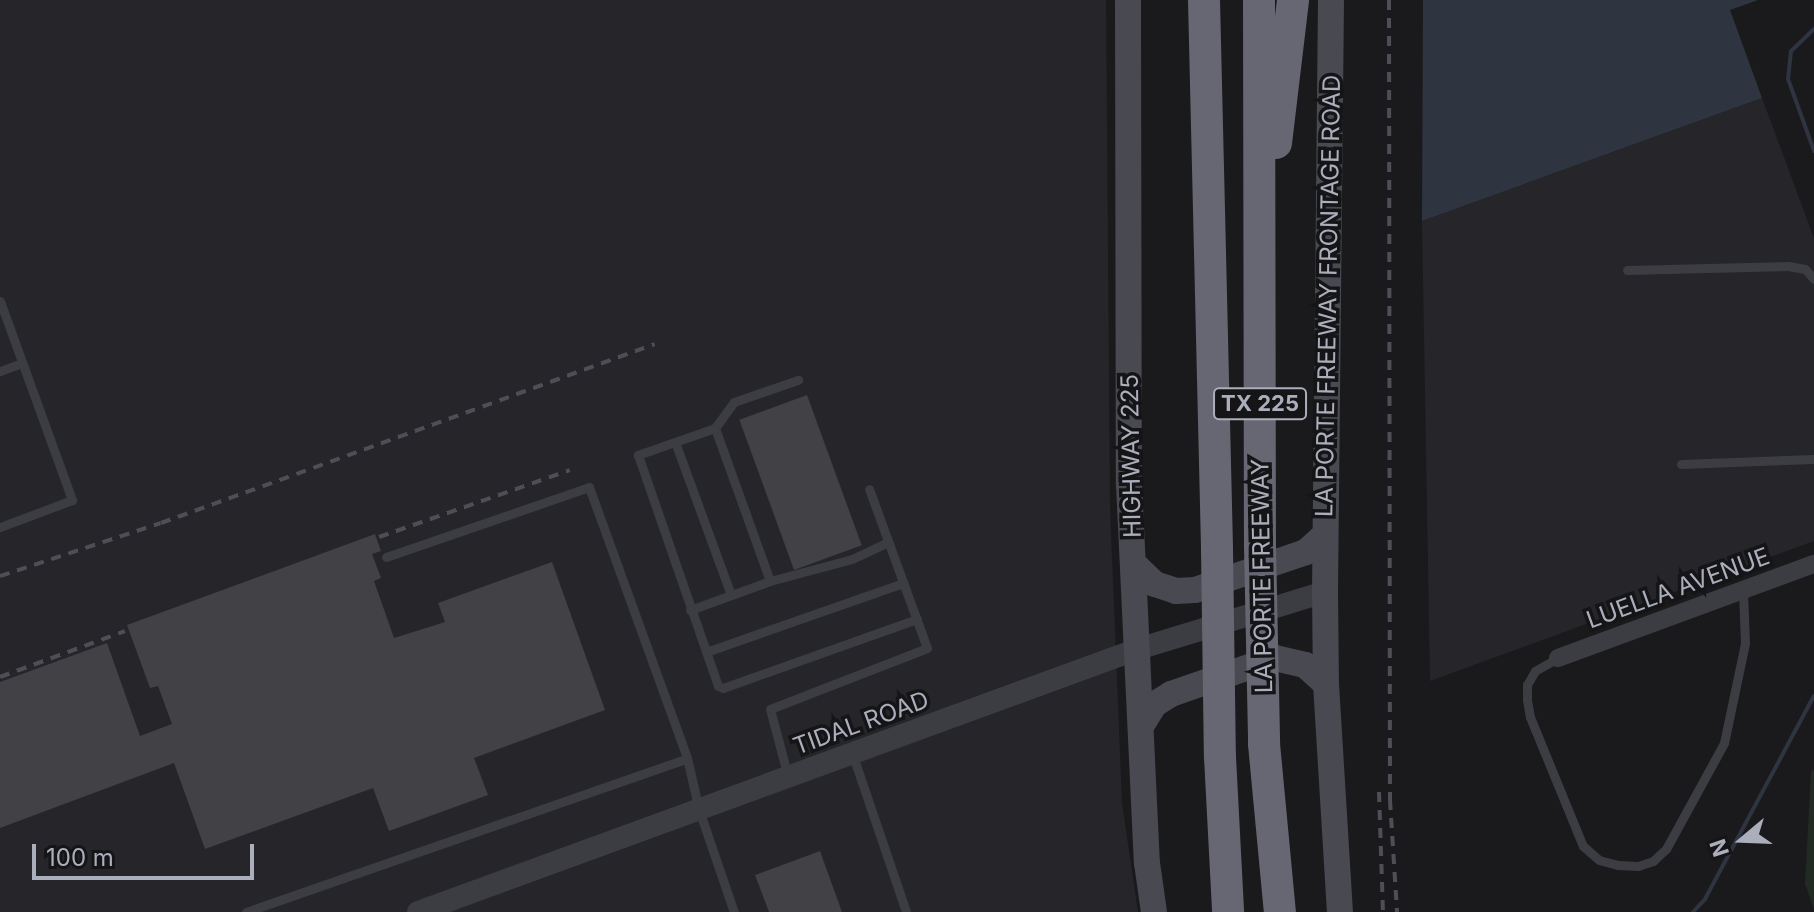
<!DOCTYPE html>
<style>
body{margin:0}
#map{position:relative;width:1814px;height:912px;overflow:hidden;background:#1a191c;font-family:Inter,sans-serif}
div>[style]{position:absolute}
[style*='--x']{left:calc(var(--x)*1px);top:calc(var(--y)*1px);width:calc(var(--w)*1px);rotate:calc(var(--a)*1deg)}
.built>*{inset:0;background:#262529}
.green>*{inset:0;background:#212a23}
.water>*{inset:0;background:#2e3540}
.stream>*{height:4px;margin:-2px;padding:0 2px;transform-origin:2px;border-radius:2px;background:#2e3540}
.building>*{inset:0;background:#414146;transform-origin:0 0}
.service>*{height:9px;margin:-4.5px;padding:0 4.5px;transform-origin:4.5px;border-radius:4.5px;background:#3c3c43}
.minor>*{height:18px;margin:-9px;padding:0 9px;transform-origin:9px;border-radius:9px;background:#3c3c43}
.tertiary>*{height:22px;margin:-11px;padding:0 11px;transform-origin:11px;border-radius:11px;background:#3c3c43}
.secondary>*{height:26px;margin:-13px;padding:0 13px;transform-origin:13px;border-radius:13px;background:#484951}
.motorway>*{height:32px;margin:-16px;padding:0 16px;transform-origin:16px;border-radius:16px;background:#666772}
.rail>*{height:4px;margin-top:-2px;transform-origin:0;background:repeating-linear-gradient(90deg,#4d4e56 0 10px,transparent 0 18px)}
.motorway-bridge>*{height:32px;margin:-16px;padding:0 16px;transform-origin:16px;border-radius:16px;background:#666772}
span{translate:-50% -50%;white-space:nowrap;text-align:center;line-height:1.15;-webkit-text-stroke:7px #151417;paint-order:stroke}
.shield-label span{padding:2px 6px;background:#151417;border:2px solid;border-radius:6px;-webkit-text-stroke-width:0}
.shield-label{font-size:22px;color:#abaebb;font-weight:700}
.street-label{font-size:24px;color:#abaebb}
.north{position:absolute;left:1702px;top:800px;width:80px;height:80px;-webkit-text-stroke:6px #151417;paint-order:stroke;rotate:251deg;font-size:22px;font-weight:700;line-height:32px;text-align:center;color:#abaebb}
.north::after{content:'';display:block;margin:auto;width:28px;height:36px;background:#abaebb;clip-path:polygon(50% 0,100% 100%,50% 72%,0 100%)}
.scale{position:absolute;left:32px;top:844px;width:222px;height:36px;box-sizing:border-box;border:4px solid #abaebb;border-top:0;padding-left:10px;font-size:24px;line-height:28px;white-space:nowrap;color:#abaebb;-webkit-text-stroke:6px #151417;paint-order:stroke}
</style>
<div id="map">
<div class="built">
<i style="clip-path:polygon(0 0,1106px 0,1110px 508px,1122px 803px,1138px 912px,0 912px)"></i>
<i style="clip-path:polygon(1762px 98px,1814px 238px,1814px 541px,1430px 681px,1422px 221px)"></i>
</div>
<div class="green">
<i style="clip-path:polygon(1814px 770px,1814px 909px,1805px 884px,1811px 771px)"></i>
</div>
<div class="water">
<i style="clip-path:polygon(1423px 0,1758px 0,1730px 10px,1762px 98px,1422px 221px)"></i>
</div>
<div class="stream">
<i style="--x:1814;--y:29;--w:32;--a:136"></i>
<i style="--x:1791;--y:51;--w:28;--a:96"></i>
<i style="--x:1788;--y:79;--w:77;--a:70.1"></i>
<i style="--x:1693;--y:912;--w:18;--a:-47"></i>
<i style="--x:1705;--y:899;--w:230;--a:-61.8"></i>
</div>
<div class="building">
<i style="left:807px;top:395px;width:160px;height:72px;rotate:70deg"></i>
<i style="clip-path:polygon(375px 534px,381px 551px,372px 554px,381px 578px,374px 581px,394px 638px,445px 622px,438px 603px,552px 562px,605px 710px,474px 758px,488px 795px,389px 831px,373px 788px,205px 849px,174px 763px,0 828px,0 682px,107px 643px,140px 736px,172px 724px,158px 686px,150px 688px,127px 625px)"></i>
<i style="clip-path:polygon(820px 851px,842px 912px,769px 912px,755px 875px)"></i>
</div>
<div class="service">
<i style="--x:1627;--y:270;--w:161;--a:-1.4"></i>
<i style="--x:1788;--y:266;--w:17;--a:10"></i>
<i style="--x:1805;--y:269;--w:13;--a:48"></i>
<i style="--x:0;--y:301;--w:212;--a:70.1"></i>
<i style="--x:72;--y:500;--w:77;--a:159.4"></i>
<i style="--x:0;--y:371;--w:23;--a:-20"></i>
<i style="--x:715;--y:428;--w:32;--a:-54"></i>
<i style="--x:734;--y:402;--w:68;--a:-19"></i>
<i style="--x:675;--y:442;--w:163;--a:69.9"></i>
<i style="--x:1681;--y:464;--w:133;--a:-2.2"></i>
<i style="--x:386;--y:557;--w:215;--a:-19"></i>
<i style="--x:589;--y:487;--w:288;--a:70.1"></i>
<i style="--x:687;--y:758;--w:53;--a:77"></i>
<i style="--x:699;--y:810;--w:108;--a:71.1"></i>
<i style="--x:770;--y:581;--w:163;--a:-109.8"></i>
<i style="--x:715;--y:428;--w:82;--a:160.7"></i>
<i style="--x:638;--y:455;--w:244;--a:70.9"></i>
<i style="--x:718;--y:686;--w:5;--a:22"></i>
<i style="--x:723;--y:688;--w:206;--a:-19.6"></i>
<i style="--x:690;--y:610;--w:85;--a:-19.9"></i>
<i style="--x:770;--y:581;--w:85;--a:-15"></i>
<i style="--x:852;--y:559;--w:38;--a:-25"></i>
<i style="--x:706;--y:652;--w:209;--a:-19.3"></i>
<i style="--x:1558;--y:658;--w:26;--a:151"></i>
<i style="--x:1535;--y:671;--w:16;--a:120"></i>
<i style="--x:1527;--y:685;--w:15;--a:90"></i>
<i style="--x:1527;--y:700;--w:17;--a:80"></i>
<i style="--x:1530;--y:717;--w:139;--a:67.7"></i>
<i style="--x:1583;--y:846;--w:21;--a:41"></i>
<i style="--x:1599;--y:860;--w:20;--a:15"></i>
<i style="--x:1618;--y:865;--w:20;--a:3"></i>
<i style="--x:1638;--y:866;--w:16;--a:-18"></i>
<i style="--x:1653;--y:861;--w:18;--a:-43"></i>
<i style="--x:1666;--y:849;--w:121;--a:-61.3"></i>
<i style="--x:1724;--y:743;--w:102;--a:-78.1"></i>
<i style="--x:1745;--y:643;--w:53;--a:-92.2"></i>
<i style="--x:852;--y:753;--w:168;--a:71.2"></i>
<i style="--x:788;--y:777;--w:70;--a:-104.8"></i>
<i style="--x:770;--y:709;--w:168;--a:-21.2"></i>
<i style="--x:927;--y:648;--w:169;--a:-110"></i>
<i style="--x:246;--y:912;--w:467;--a:-19.2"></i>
</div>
<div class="minor">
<i style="--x:1558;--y:658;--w:273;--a:-20.2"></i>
</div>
<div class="tertiary">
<i style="--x:418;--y:912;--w:767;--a:-20.07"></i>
<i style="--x:1138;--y:649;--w:195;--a:-17"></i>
</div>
<div class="secondary">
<i style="--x:1128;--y:0;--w:484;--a:89.9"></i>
<i style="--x:1129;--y:484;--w:379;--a:87.3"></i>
<i style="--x:1147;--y:863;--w:49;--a:81.9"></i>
<i style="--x:1331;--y:0;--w:592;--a:90.58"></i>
<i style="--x:1325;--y:592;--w:92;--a:89.4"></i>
<i style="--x:1326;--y:684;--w:228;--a:86.5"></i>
<i style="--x:1133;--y:563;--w:30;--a:44"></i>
<i style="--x:1155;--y:584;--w:22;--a:18"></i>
<i style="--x:1176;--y:591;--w:19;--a:-3"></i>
<i style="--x:1195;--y:590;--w:117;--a:-18.9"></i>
<i style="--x:1306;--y:552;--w:25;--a:-42"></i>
<i style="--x:1141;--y:726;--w:26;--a:-58"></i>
<i style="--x:1155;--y:704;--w:19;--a:-32"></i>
<i style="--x:1171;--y:694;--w:110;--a:-19.1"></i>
<i style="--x:1275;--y:658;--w:31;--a:13"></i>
<i style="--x:1305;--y:665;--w:28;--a:42"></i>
</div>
<div class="motorway">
<i style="--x:1204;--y:0;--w:549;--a:88.64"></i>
<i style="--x:1259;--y:0;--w:546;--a:89.9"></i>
<i style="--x:1276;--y:143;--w:144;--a:-83.2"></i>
<i style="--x:1264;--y:744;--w:169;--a:84.6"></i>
<i style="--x:1220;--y:757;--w:155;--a:87"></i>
</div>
<div class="rail">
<i style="--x:1389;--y:0;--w:800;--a:89.93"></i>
<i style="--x:1390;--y:800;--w:112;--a:86.4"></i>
<i style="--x:379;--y:537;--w:202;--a:-19.3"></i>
<i style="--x:0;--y:576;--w:169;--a:-18.2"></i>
<i style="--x:161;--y:523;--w:525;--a:-19.92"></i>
<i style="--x:0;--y:677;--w:133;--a:-20.2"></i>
<i style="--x:1379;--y:792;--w:120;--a:88.1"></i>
</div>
<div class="motorway-bridge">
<i style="--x:1260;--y:546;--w:198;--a:88.8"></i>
<i style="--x:1217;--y:549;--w:208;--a:89.2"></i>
</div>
<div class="shield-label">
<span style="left:1260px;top:404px">TX 225</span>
</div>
<div class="street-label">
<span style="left:1328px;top:296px;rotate:-89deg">LA PORTE FREEWAY FRONTAGE ROAD</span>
<span style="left:1131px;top:456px;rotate:-91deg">HIGHWAY 225</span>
<span style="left:1262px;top:576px;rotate:-91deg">LA PORTE FREEWAY</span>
<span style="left:1678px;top:588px;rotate:-20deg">LUELLA AVENUE</span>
<span style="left:861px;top:723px;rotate:-20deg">TIDAL ROAD</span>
</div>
<div class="north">N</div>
<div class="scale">100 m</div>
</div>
